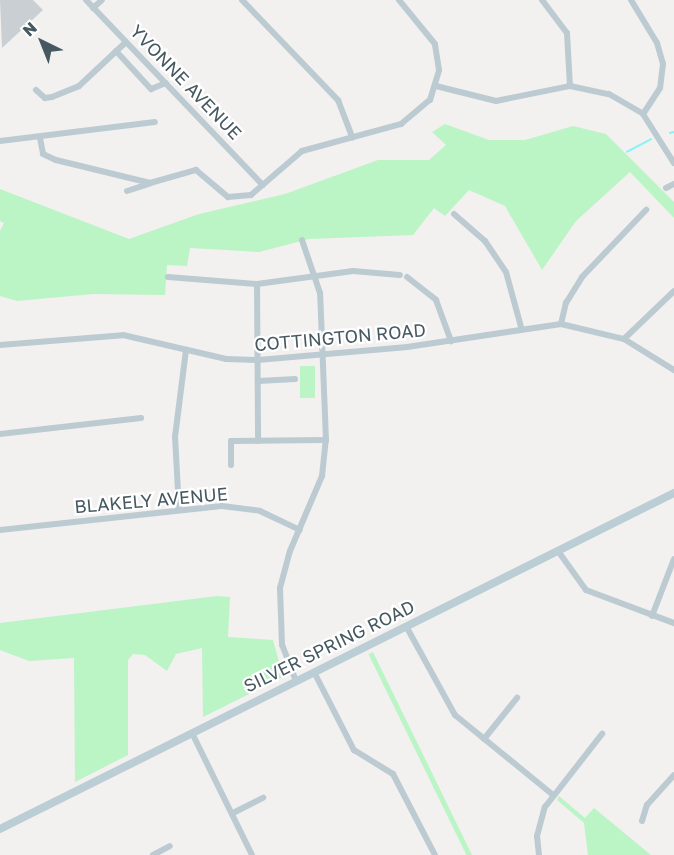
<!DOCTYPE html>
<style>
body{margin:0}
#map{position:relative;width:674px;height:855px;overflow:hidden;background:#f3f0f0;font-family:"Golos Text",sans-serif}
div>[style]{position:absolute}
[style*='--x']{left:calc(var(--x)*1px);top:calc(var(--y)*1px);width:calc(var(--w)*1px);rotate:calc(var(--a)*1deg)}
.green>*{inset:0;background:#bbf4c5;transform-origin:0 0}
.stream>*{height:1.5px;margin:-0.75px;padding:0 0.75px;transform-origin:0.75px;border-radius:0.75px;background:#84f4f4}
.building>*{inset:0;background:#cacfd3}
.street>*{height:6px;margin:-3px;padding:0 3px;transform-origin:3px;border-radius:3px;background:#bccbd1}
.secondary>*{height:8px;margin:-4px;padding:0 4px;transform-origin:4px;border-radius:4px;background:#bcced5}
span{translate:-50% -50%;white-space:nowrap;text-align:center;line-height:1.15;-webkit-text-stroke:4.5px #fff;paint-order:stroke}
.street-label{font-size:18px;color:#465960}
.north{position:absolute;left:12px;top:12px;width:60px;height:60px;-webkit-text-stroke:4px #fff;paint-order:stroke;rotate:317deg;font-size:16px;font-weight:700;line-height:24px;text-align:center;color:#465960}
.north::after{content:'';display:block;margin:auto;width:21px;height:27px;background:#465960;clip-path:polygon(50% 0,100% 100%,50% 72%,0 100%)}
</style>
<div id="map">
<div class="green">
<i style="clip-path:polygon(445px 124px,489px 140px,525px 140px,573px 126px,606px 134px,674px 202px,674px 218px,630px 172px,576px 221px,542px 270px,505px 206px,469px 190px,445px 216px,434px 208px,413px 235px,309px 239px,259px 252px,190px 248px,187px 266px,167px 265px,165px 295px,93px 294px,17px 301px,0 296px,0 231px,4px 223px,0 221px,0 189px,129px 239px,199px 214px,285px 194px,378px 160px,429px 160px,446px 145px,432px 132px)"></i>
<i style="left:300px;top:366px;width:15px;height:32px"></i>
<i style="clip-path:polygon(217px 596px,230px 597px,228px 637px,273px 640px,283px 677px,203px 717px,202px 648px,176px 654px,167px 671px,145px 655px,133px 654px,128px 660px,128px 755px,75px 782px,74px 658px,29px 661px,0 650px,0 623px)"></i>
<i style="left:373px;top:652px;width:226px;height:5px;rotate:64deg"></i>
<i style="clip-path:polygon(559px 796px,585px 818px,594px 808px,651px 855px,588px 855px,584px 823px,557px 800px)"></i>
</div>
<div class="stream">
<i style="--x:670;--y:133;--w:4;--a:-14"></i>
<i style="--x:627;--y:152;--w:27;--a:-28"></i>
</div>
<div class="building">
<i style="clip-path:polygon(0 0,33px 0,43px 10px,2px 48px)"></i>
</div>
<div class="street">
<i style="--x:86;--y:0;--w:256;--a:46.3"></i>
<i style="--x:242;--y:0;--w:139;--a:46.2"></i>
<i style="--x:338;--y:100;--w:40;--a:69"></i>
<i style="--x:542;--y:0;--w:41;--a:52.9"></i>
<i style="--x:567;--y:33;--w:53;--a:86.8"></i>
<i style="--x:631;--y:0;--w:50;--a:58.8"></i>
<i style="--x:657;--y:43;--w:22;--a:74"></i>
<i style="--x:663;--y:64;--w:24;--a:97"></i>
<i style="--x:660;--y:88;--w:31;--a:123"></i>
<i style="--x:93;--y:8;--w:12;--a:-42"></i>
<i style="--x:116;--y:51;--w:52;--a:47.4"></i>
<i style="--x:151;--y:89;--w:16;--a:-22"></i>
<i style="--x:436;--y:86;--w:62;--a:14"></i>
<i style="--x:496;--y:101;--w:76;--a:-11.5"></i>
<i style="--x:570;--y:86;--w:40;--a:12"></i>
<i style="--x:609;--y:94;--w:39;--a:30"></i>
<i style="--x:643;--y:114;--w:58;--a:57.7"></i>
<i style="--x:36;--y:90;--w:12;--a:42"></i>
<i style="--x:45;--y:98;--w:7;--a:-8"></i>
<i style="--x:52;--y:97;--w:29;--a:-22"></i>
<i style="--x:79;--y:86;--w:64;--a:-43.1"></i>
<i style="--x:40;--y:138;--w:16;--a:79"></i>
<i style="--x:43;--y:154;--w:14;--a:25"></i>
<i style="--x:56;--y:160;--w:97;--a:13.7"></i>
<i style="--x:150;--y:183;--w:48;--a:-15.8"></i>
<i style="--x:196;--y:170;--w:42;--a:40.2"></i>
<i style="--x:228;--y:197;--w:23;--a:-5"></i>
<i style="--x:251;--y:195;--w:67;--a:-40.8"></i>
<i style="--x:302;--y:151;--w:103;--a:-15.3"></i>
<i style="--x:401;--y:124;--w:38;--a:-40"></i>
<i style="--x:430;--y:100;--w:31;--a:-73"></i>
<i style="--x:439;--y:70;--w:26;--a:-99"></i>
<i style="--x:435;--y:44;--w:57;--a:-129.3"></i>
<i style="--x:0;--y:141;--w:156;--a:-7"></i>
<i style="--x:666;--y:188;--w:9;--a:-27"></i>
<i style="--x:127;--y:191;--w:23;--a:-18"></i>
<i style="--x:454;--y:214;--w:41;--a:41.1"></i>
<i style="--x:485;--y:241;--w:37;--a:56"></i>
<i style="--x:506;--y:272;--w:57;--a:74.7"></i>
<i style="--x:168;--y:277;--w:89;--a:4.5"></i>
<i style="--x:257;--y:284;--w:97;--a:-7.7"></i>
<i style="--x:353;--y:271;--w:47;--a:4.9"></i>
<i style="--x:407;--y:277;--w:37;--a:38"></i>
<i style="--x:436;--y:300;--w:44;--a:69.9"></i>
<i style="--x:257;--y:284;--w:157;--a:89.6"></i>
<i style="--x:561;--y:324;--w:22;--a:-77"></i>
<i style="--x:566;--y:303;--w:31;--a:-58"></i>
<i style="--x:582;--y:277;--w:93;--a:-46.3"></i>
<i style="--x:624;--y:339;--w:69;--a:-43.8"></i>
<i style="--x:0;--y:345;--w:123;--a:-4.6"></i>
<i style="--x:123;--y:335;--w:106;--a:13.1"></i>
<i style="--x:226;--y:359;--w:32;--a:2"></i>
<i style="--x:258;--y:360;--w:150;--a:-5"></i>
<i style="--x:407;--y:347;--w:156;--a:-8.5"></i>
<i style="--x:561;--y:324;--w:65;--a:13.4"></i>
<i style="--x:624;--y:339;--w:59;--a:31.8"></i>
<i style="--x:259;--y:381;--w:36;--a:-3"></i>
<i style="--x:0;--y:434;--w:142;--a:-6.5"></i>
<i style="--x:231;--y:465;--w:24;--a:-90"></i>
<i style="--x:231;--y:441;--w:95;--a:-0.6"></i>
<i style="--x:179;--y:510;--w:73;--a:-93.1"></i>
<i style="--x:175;--y:437;--w:88;--a:-82.8"></i>
<i style="--x:0;--y:530;--w:223;--a:-6.2"></i>
<i style="--x:222;--y:506;--w:38;--a:7"></i>
<i style="--x:260;--y:511;--w:44;--a:25.4"></i>
<i style="--x:558;--y:551;--w:48;--a:54.3"></i>
<i style="--x:586;--y:590;--w:94;--a:20.6"></i>
<i style="--x:652;--y:616;--w:61;--a:-68.9"></i>
<i style="--x:406;--y:626;--w:102;--a:61.2"></i>
<i style="--x:455;--y:715;--w:125;--a:39.2"></i>
<i style="--x:314;--y:672;--w:88;--a:62.9"></i>
<i style="--x:354;--y:750;--w:46;--a:31.6"></i>
<i style="--x:393;--y:774;--w:91;--a:62.6"></i>
<i style="--x:296;--y:681;--w:39;--a:-111"></i>
<i style="--x:282;--y:645;--w:57;--a:-92"></i>
<i style="--x:280;--y:588;--w:38;--a:-75"></i>
<i style="--x:290;--y:551;--w:82;--a:-66.9"></i>
<i style="--x:322;--y:476;--w:36;--a:-84"></i>
<i style="--x:326;--y:440;--w:147;--a:-92.3"></i>
<i style="--x:320;--y:293;--w:56;--a:-108.8"></i>
<i style="--x:192;--y:733;--w:136;--a:63.8"></i>
<i style="--x:484;--y:739;--w:53;--a:-51.2"></i>
<i style="--x:233;--y:813;--w:34;--a:-27"></i>
<i style="--x:642;--y:821;--w:17;--a:-73"></i>
<i style="--x:647;--y:805;--w:40;--a:-48"></i>
<i style="--x:153;--y:855;--w:19;--a:-28"></i>
<i style="--x:539;--y:855;--w:19;--a:-96"></i>
<i style="--x:537;--y:836;--w:30;--a:-75"></i>
<i style="--x:545;--y:807;--w:93;--a:-52"></i>
</div>
<div class="secondary">
<i style="--x:0;--y:829;--w:753;--a:-26.5"></i>
</div>
<div class="street-label">
<span style="left:186px;top:82px;rotate:46deg">YVONNE AVENUE</span>
<span style="left:340px;top:337px;rotate:-5deg">COTTINGTON ROAD</span>
<span style="left:151px;top:500px;rotate:-5deg">BLAKELY AVENUE</span>
<span style="left:329px;top:646px;rotate:-26deg">SILVER SPRING ROAD</span>
</div>
<div class="north">N</div>
</div>
